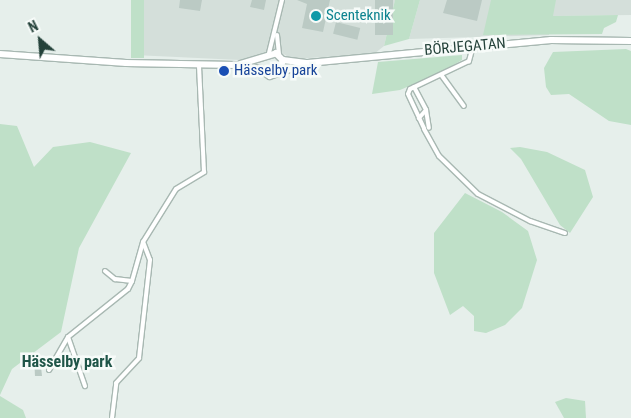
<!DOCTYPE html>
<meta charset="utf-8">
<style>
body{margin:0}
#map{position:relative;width:631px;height:418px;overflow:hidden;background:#e6efeb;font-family:"Roboto Condensed",sans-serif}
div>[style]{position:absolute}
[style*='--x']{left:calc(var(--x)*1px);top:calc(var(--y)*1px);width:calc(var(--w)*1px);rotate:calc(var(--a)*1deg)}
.built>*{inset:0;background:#d4dfda}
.green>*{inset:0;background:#bfe0c8;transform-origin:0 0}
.building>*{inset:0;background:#bbcac4;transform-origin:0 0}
.roads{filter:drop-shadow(1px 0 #a8b8b2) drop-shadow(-1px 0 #a8b8b2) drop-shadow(0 1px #a8b8b2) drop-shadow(0 -1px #a8b8b2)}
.minor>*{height:4px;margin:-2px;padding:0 2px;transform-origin:2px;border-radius:2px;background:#fff}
.secondary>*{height:5.5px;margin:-2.75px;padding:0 2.75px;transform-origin:2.75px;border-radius:2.75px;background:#fff}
.dots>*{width:14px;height:14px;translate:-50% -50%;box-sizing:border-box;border:2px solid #f7fbf9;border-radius:50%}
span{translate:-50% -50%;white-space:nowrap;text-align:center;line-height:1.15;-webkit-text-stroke:5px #f7fbf9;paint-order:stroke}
.culture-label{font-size:15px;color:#0d838f}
.left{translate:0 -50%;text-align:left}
.street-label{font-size:15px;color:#24423a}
.transit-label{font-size:15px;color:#164399}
.neighbourhood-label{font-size:16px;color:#1f5548;font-weight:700}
.north{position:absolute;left:15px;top:15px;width:50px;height:50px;-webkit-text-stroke:4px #f7fbf9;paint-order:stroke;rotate:333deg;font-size:14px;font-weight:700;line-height:20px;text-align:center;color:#24423a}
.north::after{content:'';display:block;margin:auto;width:18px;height:22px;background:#24423a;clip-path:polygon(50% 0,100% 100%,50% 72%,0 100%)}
</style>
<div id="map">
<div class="built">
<i style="clip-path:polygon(144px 0,395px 0,384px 46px,374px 54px,292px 59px,275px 49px,240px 60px,134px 55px)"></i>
<i style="clip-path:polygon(420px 0,631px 0,631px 15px,553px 16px,549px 35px,409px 39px)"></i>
</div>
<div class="green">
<i style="left:131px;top:0;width:13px;height:58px"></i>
<i style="clip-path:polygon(395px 0,420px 0,409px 39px,384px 46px)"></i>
<i style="clip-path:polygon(491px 0,556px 0,553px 16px,618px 15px,616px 22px,604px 28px,602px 34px,483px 35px)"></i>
<i style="clip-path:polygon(626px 49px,631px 51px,631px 125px,609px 121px,569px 94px,551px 95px,546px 87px,544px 68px,553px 52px)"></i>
<i style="clip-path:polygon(462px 55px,462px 60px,440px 73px,400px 90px,372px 94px,378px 62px)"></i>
<i style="clip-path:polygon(0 124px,17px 126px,34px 167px,53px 147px,90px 142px,131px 153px,79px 248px,61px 332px,12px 369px,0 395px)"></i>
<i style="clip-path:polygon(520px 147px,547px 152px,585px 170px,593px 197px,570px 233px,560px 225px,521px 159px,510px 148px)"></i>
<i style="clip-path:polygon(465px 193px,502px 212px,528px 231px,537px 260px,522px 308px,505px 325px,486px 333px,474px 331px,474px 316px,463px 306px,450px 315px,434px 273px,434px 233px)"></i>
<i style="clip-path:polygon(0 396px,23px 410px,26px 418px,0 418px)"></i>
<i style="clip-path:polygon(566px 398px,585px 401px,586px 418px,564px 418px,555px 402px)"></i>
</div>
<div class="building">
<i style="clip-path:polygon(180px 0,202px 0,200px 11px,179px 8px)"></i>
<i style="clip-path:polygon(252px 0,266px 0,264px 10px,250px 7px)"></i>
<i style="clip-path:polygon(297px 0,330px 0,323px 32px,302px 28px,307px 4px)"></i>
<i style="left:375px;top:0;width:18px;height:35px"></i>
<i style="clip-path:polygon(447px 0,482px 0,477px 21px,443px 13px)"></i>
<i style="left:336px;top:22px;width:25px;height:12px;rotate:14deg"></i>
<i style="clip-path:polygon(34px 357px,40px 357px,42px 376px,35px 376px)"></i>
</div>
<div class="roads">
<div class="minor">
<i style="--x:277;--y:35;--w:20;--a:84"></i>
<i style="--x:473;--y:46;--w:16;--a:105"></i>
<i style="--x:469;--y:61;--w:65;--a:154.6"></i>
<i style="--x:410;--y:89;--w:5;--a:112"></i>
<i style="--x:408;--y:94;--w:38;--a:65"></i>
<i style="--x:424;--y:129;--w:31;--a:61"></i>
<i style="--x:439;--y:156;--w:54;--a:44.3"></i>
<i style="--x:478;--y:194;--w:59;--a:27.4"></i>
<i style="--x:530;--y:221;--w:37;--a:19"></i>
<i style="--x:269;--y:53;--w:55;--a:-76.2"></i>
<i style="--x:442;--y:76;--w:37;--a:54"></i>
<i style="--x:414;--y:87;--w:26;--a:62"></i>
<i style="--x:426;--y:110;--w:11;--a:131"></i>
<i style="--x:426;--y:110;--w:18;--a:81"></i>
<i style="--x:105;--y:271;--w:13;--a:39"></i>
<i style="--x:115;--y:279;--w:17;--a:7"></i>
<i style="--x:132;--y:281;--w:41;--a:-74.2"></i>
<i style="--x:68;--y:337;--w:52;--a:70.9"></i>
<i style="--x:49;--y:370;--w:38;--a:-60"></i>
<i style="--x:68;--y:337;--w:77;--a:-38.7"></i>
<i style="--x:128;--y:289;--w:9;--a:-63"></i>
<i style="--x:112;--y:418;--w:35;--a:-83"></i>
<i style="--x:116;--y:383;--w:34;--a:-47"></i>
<i style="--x:139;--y:358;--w:99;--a:-83.6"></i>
<i style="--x:150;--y:260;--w:19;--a:-111"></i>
<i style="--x:143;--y:242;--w:62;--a:-58.1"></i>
<i style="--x:176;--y:189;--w:33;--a:-31"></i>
<i style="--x:204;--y:172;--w:107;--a:-92.7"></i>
</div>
<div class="secondary">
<i style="--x:0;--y:54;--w:126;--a:4.1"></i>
<i style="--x:126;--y:63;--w:109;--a:1.1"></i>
<i style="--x:235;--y:65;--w:26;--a:9"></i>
<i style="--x:261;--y:69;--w:11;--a:38"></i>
<i style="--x:270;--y:76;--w:36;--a:-19"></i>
<i style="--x:283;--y:60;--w:25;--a:7"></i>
<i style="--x:308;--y:63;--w:244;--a:-5.4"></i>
<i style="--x:551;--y:40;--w:80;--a:0.7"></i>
<i style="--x:241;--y:64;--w:37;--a:-17"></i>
<i style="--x:276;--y:53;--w:10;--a:45"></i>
<i style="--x:283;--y:60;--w:12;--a:99"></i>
</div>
</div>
<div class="dots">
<i style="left:316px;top:16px;background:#0f9aa8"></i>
<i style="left:224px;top:71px;background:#1a4fb4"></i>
</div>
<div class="culture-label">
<span class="left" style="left:326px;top:16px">Scenteknik</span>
</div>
<div class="street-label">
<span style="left:465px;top:47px;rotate:-5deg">BÖRJEGATAN</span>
</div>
<div class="transit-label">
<span class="left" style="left:234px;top:71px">Hässelby park</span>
</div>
<div class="neighbourhood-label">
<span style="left:67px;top:362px">Hässelby park</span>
</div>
<div class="north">N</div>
</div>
